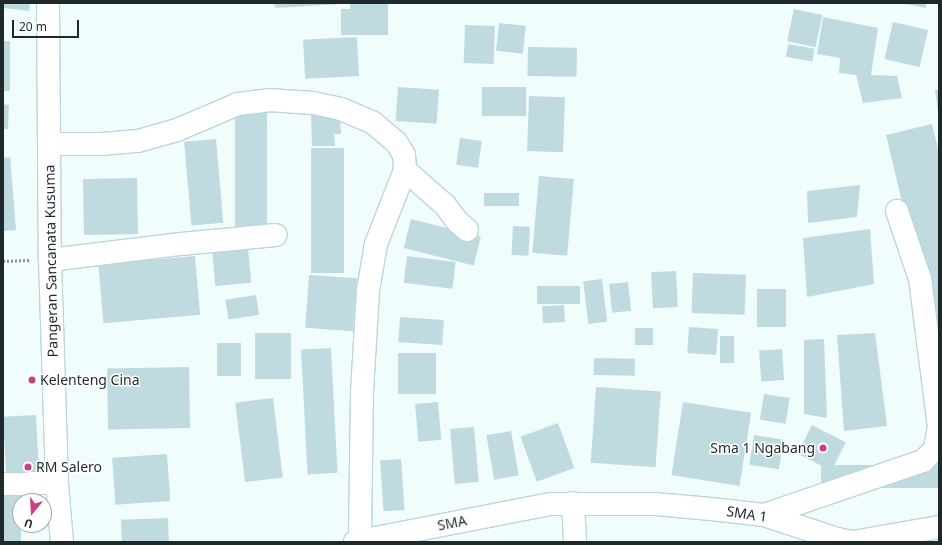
<!DOCTYPE html>
<style>
body{margin:0}
#map{position:relative;width:942px;height:545px;overflow:hidden;background:#f1fcfd;font-family:"Noto Sans",sans-serif}
div>[style]{position:absolute}
[style*='--x']{left:calc(var(--x)*1px);top:calc(var(--y)*1px);width:calc(var(--w)*1px);rotate:calc(var(--a)*1deg)}
.building>*{inset:0;background:#c0dbdf;transform-origin:0 0}
.path>*{height:2.5px;margin-top:-1.25px;transform-origin:0;background:repeating-linear-gradient(90deg,#869192 0 2px,transparent 0 4px)}
.roads{filter:drop-shadow(1px 0 #bbd6da) drop-shadow(-1px 0 #bbd6da) drop-shadow(0 1px #bbd6da) drop-shadow(0 -1px #bbd6da)}
.minor>*{height:22px;margin:-11px;padding:0 11px;transform-origin:11px;border-radius:11px;background:#fff}
.dots>*{width:11px;height:11px;translate:-50% -50%;box-sizing:border-box;border:2px solid #fff;border-radius:50%}
span{translate:-50% -50%;white-space:nowrap;text-align:center;line-height:1.15;-webkit-text-stroke:3px #fff;paint-order:stroke}
.street-label{font-size:14px;color:#1f292b}
.poi-label{font-size:14px;color:#1f292b}
.left{translate:0 -50%;text-align:left}
.right{translate:-100% -50%;text-align:right}
.frame{position:absolute;inset:0;border:4px solid #1f292b;pointer-events:none}
.north{position:absolute;left:12px;top:493px;width:40px;height:40px;box-sizing:border-box;background:#fff;border:1px solid #a5a9aa;border-radius:50%;rotate:198deg;font-size:11px;font-weight:700;line-height:16px;text-align:center;color:#1f292b}
.north::after{content:'';display:block;margin:auto;width:14px;height:18px;background:#c8407d;clip-path:polygon(50% 0,100% 100%,50% 72%,0 100%)}
.scale{position:absolute;left:12px;top:20px;width:67px;height:18px;box-sizing:border-box;border:2px solid #1f292b;border-top:0;padding-left:5px;font-size:12px;line-height:14px;white-space:nowrap;color:#1f292b;-webkit-text-stroke:3px #fff;paint-order:stroke}
</style>
<div id="map">
<div class="building">
<i style="clip-path:polygon(3px 3px,30px 3px,29px 11px,3px 8px)"></i>
<i style="clip-path:polygon(274px 3px,343px 3px,343px 4px,275px 8px)"></i>
<i style="clip-path:polygon(350px 3px,388px 3px,388px 35px,341px 35px,341px 9px,350px 9px)"></i>
<i style="clip-path:polygon(901px 3px,926px 3px,926px 8px)"></i>
<i style="left:794px;top:9px;width:29px;height:33px;rotate:12deg"></i>
<i style="clip-path:polygon(823px 17px,878px 28px,871px 75px,897px 76px,902px 98px,863px 103px,856px 75px,839px 73px,840px 58px,817px 54px)"></i>
<i style="left:893px;top:22px;width:36px;height:38px;rotate:13deg"></i>
<i style="left:499px;top:23px;width:27px;height:28px;rotate:6deg"></i>
<i style="left:465px;top:25px;width:30px;height:38px;rotate:2deg"></i>
<i style="left:357px;top:37px;width:39px;height:54px;rotate:87deg"></i>
<i style="left:3px;top:41px;width:7px;height:50px"></i>
<i style="left:788px;top:44px;width:27px;height:13px;rotate:10deg"></i>
<i style="left:528px;top:47px;width:49px;height:29px;rotate:1deg"></i>
<i style="left:398px;top:87px;width:41px;height:34px;rotate:4deg"></i>
<i style="left:482px;top:87px;width:44px;height:29px"></i>
<i style="clip-path:polygon(935px 90px,939px 90px,939px 111px,938px 111px)"></i>
<i style="left:529px;top:96px;width:36px;height:55px;rotate:2deg"></i>
<i style="clip-path:polygon(3px 104px,9px 105px,8px 129px,3px 129px)"></i>
<i style="left:235px;top:112px;width:32px;height:115px"></i>
<i style="clip-path:polygon(311px 114px,334px 114px,340px 117px,341px 134px,334px 134px,335px 146px,312px 146px)"></i>
<i style="clip-path:polygon(932px 124px,939px 152px,938px 352px,886px 135px)"></i>
<i style="left:460px;top:138px;width:22px;height:27px;rotate:8deg"></i>
<i style="left:216px;top:139px;width:84px;height:32px;rotate:85deg"></i>
<i style="left:311px;top:148px;width:33px;height:125px"></i>
<i style="clip-path:polygon(10px 157px,16px 230px,3px 231px,3px 158px)"></i>
<i style="left:539px;top:176px;width:35px;height:77px;rotate:5deg"></i>
<i style="left:137px;top:178px;width:56px;height:54px;rotate:89deg"></i>
<i style="clip-path:polygon(860px 185px,857px 217px,808px 223px,807px 191px)"></i>
<i style="left:484px;top:193px;width:35px;height:13px"></i>
<i style="left:411px;top:219px;width:72px;height:30px;rotate:14deg"></i>
<i style="left:513px;top:226px;width:17px;height:29px;rotate:3deg"></i>
<i style="clip-path:polygon(870px 229px,874px 284px,807px 297px,803px 238px)"></i>
<i style="left:248px;top:247px;width:36px;height:36px;rotate:85deg"></i>
<i style="left:195px;top:256px;width:59px;height:97px;rotate:85deg"></i>
<i style="left:407px;top:256px;width:49px;height:27px;rotate:7deg"></i>
<i style="left:676px;top:271px;width:36px;height:25px;rotate:87deg"></i>
<i style="left:693px;top:273px;width:53px;height:40px;rotate:2deg"></i>
<i style="left:309px;top:275px;width:48px;height:53px;rotate:4deg"></i>
<i style="left:602px;top:279px;width:43px;height:19px;rotate:83deg"></i>
<i style="left:628px;top:282px;width:29px;height:19px;rotate:84deg"></i>
<i style="left:580px;top:286px;width:18px;height:43px;rotate:90deg"></i>
<i style="left:757px;top:289px;width:29px;height:38px"></i>
<i style="left:256px;top:295px;width:20px;height:31px;rotate:81deg"></i>
<i style="left:564px;top:305px;width:17px;height:22px;rotate:87deg"></i>
<i style="left:400px;top:317px;width:44px;height:25px;rotate:4deg"></i>
<i style="left:689px;top:327px;width:29px;height:26px;rotate:4deg"></i>
<i style="left:635px;top:328px;width:18px;height:17px"></i>
<i style="left:255px;top:333px;width:36px;height:46px"></i>
<i style="clip-path:polygon(875px 333px,887px 426px,844px 431px,837px 335px)"></i>
<i style="left:734px;top:336px;width:27px;height:14px;rotate:90deg"></i>
<i style="clip-path:polygon(824px 339px,827px 418px,804px 414px,804px 340px)"></i>
<i style="left:217px;top:343px;width:24px;height:33px"></i>
<i style="left:331px;top:348px;width:125px;height:30px;rotate:87deg"></i>
<i style="left:782px;top:349px;width:31px;height:23px;rotate:86deg"></i>
<i style="left:398px;top:353px;width:38px;height:41px"></i>
<i style="left:594px;top:358px;width:41px;height:17px;rotate:1deg"></i>
<i style="left:189px;top:367px;width:61px;height:82px;rotate:89deg"></i>
<i style="left:596px;top:387px;width:65px;height:76px;rotate:4deg"></i>
<i style="left:764px;top:394px;width:26px;height:26px;rotate:9deg"></i>
<i style="left:273px;top:398px;width:80px;height:38px;rotate:83deg"></i>
<i style="left:438px;top:402px;width:38px;height:23px;rotate:85deg"></i>
<i style="left:683px;top:402px;width:69px;height:74px;rotate:9deg"></i>
<i style="left:36px;top:415px;width:61px;height:33px;rotate:87deg"></i>
<i style="left:558px;top:423px;width:48px;height:40px;rotate:70deg"></i>
<i style="left:812px;top:425px;width:38px;height:32px;rotate:27deg"></i>
<i style="left:474px;top:427px;width:55px;height:24px;rotate:85deg"></i>
<i style="left:511px;top:431px;width:45px;height:25px;rotate:80deg"></i>
<i style="left:754px;top:435px;width:30px;height:30px;rotate:9deg"></i>
<i style="left:167px;top:454px;width:47px;height:55px;rotate:86deg"></i>
<i style="left:401px;top:459px;width:51px;height:21px;rotate:86deg"></i>
<i style="left:939px;top:465px;width:23px;height:118px;rotate:90deg"></i>
<i style="left:3px;top:493px;width:18px;height:49px"></i>
<i style="left:168px;top:518px;width:24px;height:47px;rotate:88deg"></i>
</div>
<div class="path">
<i style="--x:3;--y:261;--w:26;--a:-2"></i>
</div>
<div class="roads">
<div class="minor">
<i style="--x:48;--y:3;--w:257;--a:89.6"></i>
<i style="--x:50;--y:260;--w:223;--a:88.2"></i>
<i style="--x:57;--y:483;--w:59;--a:85.2"></i>
<i style="--x:50;--y:144;--w:52;--a:0"></i>
<i style="--x:102;--y:144;--w:36;--a:-5"></i>
<i style="--x:138;--y:141;--w:41;--a:-15.8"></i>
<i style="--x:177;--y:130;--w:66;--a:-23.1"></i>
<i style="--x:238;--y:104;--w:31;--a:-7"></i>
<i style="--x:269;--y:100;--w:44;--a:3.9"></i>
<i style="--x:313;--y:103;--w:29;--a:12"></i>
<i style="--x:341;--y:109;--w:34;--a:23"></i>
<i style="--x:372;--y:122;--w:31;--a:40"></i>
<i style="--x:396;--y:142;--w:15;--a:58"></i>
<i style="--x:404;--y:155;--w:15;--a:86"></i>
<i style="--x:405;--y:170;--w:79;--a:111.4"></i>
<i style="--x:376;--y:244;--w:48;--a:99.7"></i>
<i style="--x:368;--y:291;--w:101;--a:93.4"></i>
<i style="--x:362;--y:392;--w:149;--a:90.8"></i>
<i style="--x:405;--y:170;--w:53;--a:41.2"></i>
<i style="--x:445;--y:205;--w:21;--a:53"></i>
<i style="--x:458;--y:222;--w:12;--a:42"></i>
<i style="--x:50;--y:260;--w:132;--a:-7"></i>
<i style="--x:181;--y:244;--w:95;--a:-5.4"></i>
<i style="--x:3;--y:484;--w:54;--a:-1.1"></i>
<i style="--x:573;--y:503;--w:39;--a:87"></i>
<i style="--x:764;--y:515;--w:168;--a:-18.8"></i>
<i style="--x:923;--y:461;--w:17;--a:-45"></i>
<i style="--x:935;--y:449;--w:22;--a:-80"></i>
<i style="--x:939;--y:427;--w:149;--a:-97.3"></i>
<i style="--x:920;--y:279;--w:72;--a:-108.7"></i>
<i style="--x:355;--y:542;--w:199;--a:-11"></i>
<i style="--x:550;--y:504;--w:105;--a:0"></i>
<i style="--x:655;--y:504;--w:56;--a:5.1"></i>
<i style="--x:711;--y:509;--w:53;--a:6.5"></i>
<i style="--x:764;--y:515;--w:77;--a:18.2"></i>
<i style="--x:837;--y:539;--w:16;--a:11"></i>
<i style="--x:853;--y:542;--w:87;--a:-9.9"></i>
</div>
</div>
<div class="dots">
<i style="left:32px;top:380px;background:#c8407d"></i>
<i style="left:823px;top:448px;background:#c8407d"></i>
<i style="left:28px;top:467px;background:#c8407d"></i>
</div>
<div class="street-label">
<span style="left:51px;top:261px;rotate:-91deg">Pangeran Sancanata Kusuma</span>
<span style="left:747px;top:514px;rotate:9deg">SMA 1</span>
<span style="left:452px;top:523px;rotate:-11deg">SMA</span>
</div>
<div class="poi-label">
<span class="left" style="left:40px;top:380px">Kelenteng Cina</span>
<span class="right" style="left:815px;top:448px">Sma 1 Ngabang</span>
<span class="left" style="left:36px;top:467px">RM Salero</span>
</div>
<div class="frame"></div>
<div class="north">U</div>
<div class="scale">20 m</div>
</div>
